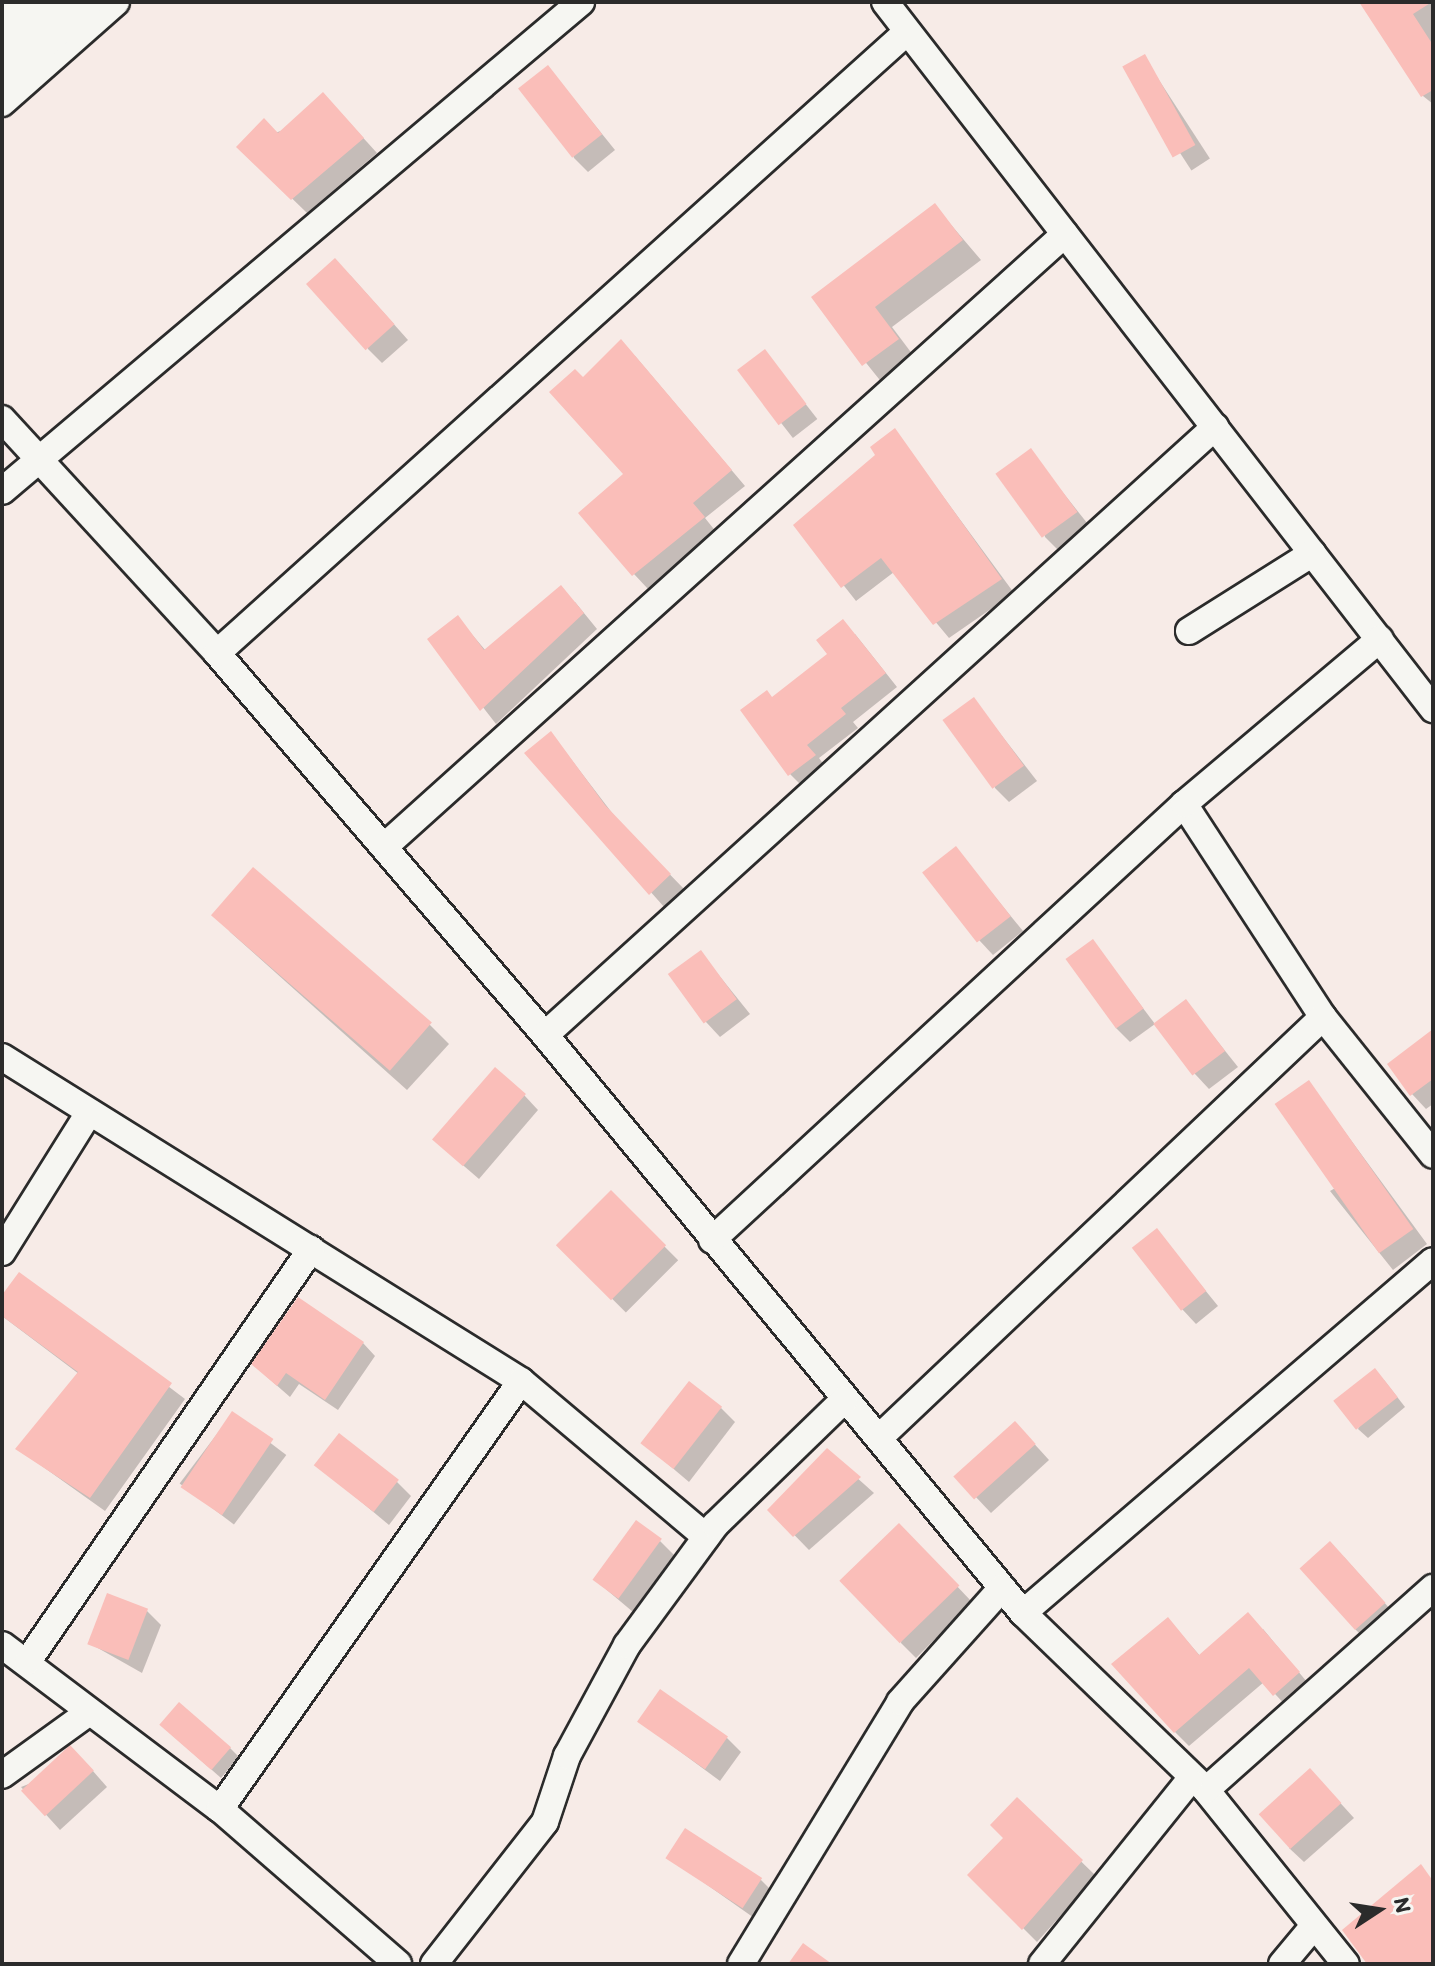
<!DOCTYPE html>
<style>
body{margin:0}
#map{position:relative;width:1435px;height:1966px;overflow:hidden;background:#f7ebe7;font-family:Itim,sans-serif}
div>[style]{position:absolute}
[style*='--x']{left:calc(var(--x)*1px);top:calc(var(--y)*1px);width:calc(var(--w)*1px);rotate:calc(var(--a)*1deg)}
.shadow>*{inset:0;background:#0003;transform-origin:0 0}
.building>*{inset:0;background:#fabeb9;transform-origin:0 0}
.roads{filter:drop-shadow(2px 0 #2b2b2b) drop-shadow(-2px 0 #2b2b2b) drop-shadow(0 2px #2b2b2b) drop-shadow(0 -2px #2b2b2b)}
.street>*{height:26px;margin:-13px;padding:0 13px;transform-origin:13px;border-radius:13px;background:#f6f6f2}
.highway>*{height:44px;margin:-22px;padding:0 22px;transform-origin:22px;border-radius:22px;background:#f6f6f2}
span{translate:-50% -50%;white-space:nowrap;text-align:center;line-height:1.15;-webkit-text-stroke:6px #f6f6f2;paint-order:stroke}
.frame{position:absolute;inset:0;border:4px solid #2b2b2b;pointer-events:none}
.north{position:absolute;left:1339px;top:1870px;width:80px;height:80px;-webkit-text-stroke:6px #f6f6f2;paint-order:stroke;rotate:78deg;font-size:22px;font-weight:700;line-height:32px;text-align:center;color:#2b2b2b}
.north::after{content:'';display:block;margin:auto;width:28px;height:36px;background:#2b2b2b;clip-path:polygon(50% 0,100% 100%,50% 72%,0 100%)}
</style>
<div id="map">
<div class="shadow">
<i style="clip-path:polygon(1362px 2px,1433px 2px,1433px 104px,1423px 96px)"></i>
<i style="left:1144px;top:57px;width:121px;height:22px;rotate:57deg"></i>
<i style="clip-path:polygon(548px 67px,615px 150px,588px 172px,574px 158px)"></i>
<i style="clip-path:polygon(337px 109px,377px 153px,307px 213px,239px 147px)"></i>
<i style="clip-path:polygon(935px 206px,981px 260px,892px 327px,916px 359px,883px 384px,814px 298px)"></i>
<i style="clip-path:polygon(350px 275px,408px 340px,382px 363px,368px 349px)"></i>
<i style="left:765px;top:352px;width:85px;height:31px;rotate:52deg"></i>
<i style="clip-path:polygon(635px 356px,745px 486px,705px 518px,717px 533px,648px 589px,634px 574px,626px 474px,583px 380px)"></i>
<i style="clip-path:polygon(895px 431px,1014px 593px,949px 638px,894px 572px,856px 601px,796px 525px,878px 455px)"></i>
<i style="clip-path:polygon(1030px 451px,1091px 528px,1060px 552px,1045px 537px)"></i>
<i style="clip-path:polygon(575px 602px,597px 629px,496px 724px,430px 639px,458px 618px,486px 651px)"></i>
<i style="clip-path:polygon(855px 634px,897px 687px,853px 722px,858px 728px,819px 758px,827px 769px,803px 787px,790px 774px,773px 699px)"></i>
<i style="clip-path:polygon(974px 700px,1037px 781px,1009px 802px,995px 788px)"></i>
<i style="clip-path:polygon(551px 733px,619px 822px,684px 889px,665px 908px,527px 753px)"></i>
<i style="clip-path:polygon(956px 849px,1023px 931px,993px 955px,979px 940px)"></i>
<i style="clip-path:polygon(229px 931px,430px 1025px,449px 1044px,407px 1090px)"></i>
<i style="clip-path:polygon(1093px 942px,1155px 1024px,1130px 1042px,1116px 1028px)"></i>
<i style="clip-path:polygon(701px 953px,750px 1014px,720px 1037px,706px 1022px)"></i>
<i style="clip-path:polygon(1186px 1002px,1238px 1067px,1209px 1089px,1195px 1074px)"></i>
<i style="clip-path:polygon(1433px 1032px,1433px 1104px,1426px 1109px,1412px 1094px)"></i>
<i style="clip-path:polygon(1309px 1083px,1427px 1244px,1393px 1270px,1330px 1191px,1337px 1187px)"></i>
<i style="clip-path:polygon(524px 1095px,538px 1110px,479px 1179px,450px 1154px)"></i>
<i style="left:611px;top:1193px;width:95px;height:74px;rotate:45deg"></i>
<i style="clip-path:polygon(1157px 1231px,1218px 1306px,1196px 1324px,1182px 1309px)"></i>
<i style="clip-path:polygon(20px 1274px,185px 1399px,105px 1511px,18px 1449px,79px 1374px,2px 1316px,2px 1299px)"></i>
<i style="clip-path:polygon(363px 1343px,375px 1356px,338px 1410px,299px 1384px,290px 1397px,266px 1376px)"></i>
<i style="clip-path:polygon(1384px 1380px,1405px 1407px,1368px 1438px,1358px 1429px)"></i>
<i style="clip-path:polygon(721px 1408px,735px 1422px,689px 1482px,643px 1443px)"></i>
<i style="left:232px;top:1414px;width:68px;height:87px;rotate:37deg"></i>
<i style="clip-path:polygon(1029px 1438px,1049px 1460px,991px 1513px,957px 1477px)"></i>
<i style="clip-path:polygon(827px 1451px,874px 1493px,809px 1550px,770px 1510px)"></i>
<i style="clip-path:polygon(317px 1465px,397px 1482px,411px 1496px,389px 1525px)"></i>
<i style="clip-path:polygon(913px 1540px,972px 1602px,916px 1658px,901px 1643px)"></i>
<i style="clip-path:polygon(660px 1541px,674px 1555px,633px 1612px,595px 1580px)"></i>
<i style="clip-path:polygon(1344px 1557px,1398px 1618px,1369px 1643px,1355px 1629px)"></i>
<i style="clip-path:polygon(147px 1611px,161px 1625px,142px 1673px,89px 1643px)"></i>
<i style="clip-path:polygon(1168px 1619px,1201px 1657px,1263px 1629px,1312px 1688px,1288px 1708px,1264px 1682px,1189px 1746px,1175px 1732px)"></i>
<i style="clip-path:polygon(640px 1722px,726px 1737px,741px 1752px,720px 1781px)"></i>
<i style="clip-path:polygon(171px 1734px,230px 1748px,239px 1757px,221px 1778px)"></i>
<i style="clip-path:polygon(85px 1762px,107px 1787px,60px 1830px,21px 1787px)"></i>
<i style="clip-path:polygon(1324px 1785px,1354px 1818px,1304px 1862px,1289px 1848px)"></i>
<i style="clip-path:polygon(1017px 1799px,1096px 1876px,1037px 1942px,970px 1875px,1006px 1838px)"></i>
<i style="clip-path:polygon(669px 1858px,760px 1879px,775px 1894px,757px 1920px)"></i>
</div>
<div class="building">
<i style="clip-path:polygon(1359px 2px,1432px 2px,1413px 14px,1433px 45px,1433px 90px,1421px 97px)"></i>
<i style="left:1145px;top:54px;width:104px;height:26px;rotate:61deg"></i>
<i style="left:548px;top:65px;width:88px;height:38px;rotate:52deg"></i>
<i style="clip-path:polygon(323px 92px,364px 138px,291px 200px,236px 147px,264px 118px,278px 133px)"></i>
<i style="clip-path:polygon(935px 203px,963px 240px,875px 307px,899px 339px,862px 366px,811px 297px)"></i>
<i style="left:335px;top:258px;width:89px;height:39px;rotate:48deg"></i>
<i style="clip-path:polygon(621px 339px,732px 470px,693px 503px,705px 517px,632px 576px,578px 513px,623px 474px,549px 392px,575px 369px,583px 377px)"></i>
<i style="left:765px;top:349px;width:69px;height:35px;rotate:53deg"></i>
<i style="clip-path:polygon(895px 428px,1002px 579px,933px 625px,881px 558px,841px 588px,793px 525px,875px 455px,870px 447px)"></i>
<i style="left:1031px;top:448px;width:79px;height:44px;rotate:54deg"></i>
<i style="clip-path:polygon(561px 585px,584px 613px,480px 711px,427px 639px,458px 615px,484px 650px)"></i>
<i style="clip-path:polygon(843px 619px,886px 673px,841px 708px,846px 714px,807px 745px,816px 755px,788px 776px,740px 710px,767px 690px,772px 697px,827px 654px,816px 640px)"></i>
<i style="left:974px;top:697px;width:85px;height:39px;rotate:54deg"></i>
<i style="clip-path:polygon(551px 731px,605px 805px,671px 874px,649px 895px,524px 753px)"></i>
<i style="left:956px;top:846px;width:89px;height:43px;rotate:52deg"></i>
<i style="left:253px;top:867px;width:237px;height:64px;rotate:41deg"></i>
<i style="left:1093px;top:939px;width:86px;height:34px;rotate:54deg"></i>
<i style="left:701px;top:950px;width:61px;height:41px;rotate:54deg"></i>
<i style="left:1186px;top:999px;width:65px;height:41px;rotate:53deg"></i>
<i style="clip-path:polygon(1433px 1029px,1433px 1079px,1410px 1096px,1387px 1064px)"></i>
<i style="left:495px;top:1067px;width:41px;height:96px;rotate:41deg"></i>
<i style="left:1309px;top:1080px;width:182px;height:42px;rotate:55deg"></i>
<i style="left:611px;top:1190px;width:78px;height:78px;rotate:45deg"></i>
<i style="left:1157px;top:1228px;width:80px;height:32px;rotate:52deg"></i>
<i style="clip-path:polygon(19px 1272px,172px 1383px,90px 1498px,15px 1449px,78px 1372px,2px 1316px,2px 1295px)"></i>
<i style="clip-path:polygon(298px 1297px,364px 1342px,325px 1400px,286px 1373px,277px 1386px,251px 1364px)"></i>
<i style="left:1375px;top:1368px;width:37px;height:53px;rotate:52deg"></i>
<i style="left:689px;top:1381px;width:42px;height:79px;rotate:38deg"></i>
<i style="left:232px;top:1411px;width:50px;height:92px;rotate:34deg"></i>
<i style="left:1015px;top:1421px;width:31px;height:83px;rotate:48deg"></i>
<i style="left:339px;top:1433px;width:76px;height:41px;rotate:38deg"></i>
<i style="clip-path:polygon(827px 1448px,861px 1477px,793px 1537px,767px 1510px)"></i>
<i style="left:636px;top:1520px;width:32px;height:74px;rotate:36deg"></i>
<i style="left:899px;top:1523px;width:87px;height:83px;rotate:46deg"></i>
<i style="left:1330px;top:1541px;width:83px;height:41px;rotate:48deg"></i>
<i style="left:107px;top:1593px;width:44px;height:55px;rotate:21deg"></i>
<i style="clip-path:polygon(1248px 1612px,1300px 1672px,1273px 1696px,1249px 1668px,1174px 1733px,1111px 1664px,1168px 1617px,1199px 1655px)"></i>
<i style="left:660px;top:1689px;width:83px;height:40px;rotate:35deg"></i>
<i style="left:179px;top:1702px;width:69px;height:30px;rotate:41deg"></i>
<i style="left:70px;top:1745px;width:35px;height:67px;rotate:47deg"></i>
<i style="left:1310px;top:1768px;width:47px;height:69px;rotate:48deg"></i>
<i style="clip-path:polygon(1017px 1797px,1083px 1860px,1022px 1930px,967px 1875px,1003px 1838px,990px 1825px)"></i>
<i style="left:685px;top:1828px;width:92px;height:36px;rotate:33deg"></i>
<i style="clip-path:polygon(1421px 1864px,1433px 1881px,1433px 1964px,1367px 1964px,1342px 1930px)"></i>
<i style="clip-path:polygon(803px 1943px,832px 1964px,788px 1964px)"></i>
</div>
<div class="roads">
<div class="street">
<i style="--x:885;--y:2;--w:895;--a:52.22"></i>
<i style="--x:2;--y:103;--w:152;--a:-41.5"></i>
<i style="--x:2;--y:419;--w:318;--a:47.4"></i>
<i style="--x:217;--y:653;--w:503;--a:49.35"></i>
<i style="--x:545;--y:1035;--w:750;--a:50.41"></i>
<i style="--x:1023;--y:1613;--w:255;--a:44"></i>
<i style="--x:1206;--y:1790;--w:223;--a:51.2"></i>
<i style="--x:2;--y:491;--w:758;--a:-40.18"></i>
<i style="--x:1189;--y:631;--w:146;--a:-32.2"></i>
<i style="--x:217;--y:653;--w:928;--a:-41.99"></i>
<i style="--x:1184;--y:804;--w:254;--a:56.9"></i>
<i style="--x:1323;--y:1017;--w:176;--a:51.4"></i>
<i style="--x:384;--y:847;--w:916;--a:-41.99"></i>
<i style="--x:545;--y:1035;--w:905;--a:-42.22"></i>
<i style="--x:2;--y:1057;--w:612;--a:31.98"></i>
<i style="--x:521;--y:1381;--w:242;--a:40.1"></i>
<i style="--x:712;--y:1240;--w:643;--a:-42.73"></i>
<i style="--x:1184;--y:804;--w:256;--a:-40.1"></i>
<i style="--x:2;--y:1252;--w:164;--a:-58"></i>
<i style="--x:881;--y:1436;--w:609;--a:-43.47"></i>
<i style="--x:1023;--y:1613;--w:540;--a:-40.65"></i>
<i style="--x:2;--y:1645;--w:273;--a:37"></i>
<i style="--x:220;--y:1809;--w:236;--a:41"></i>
<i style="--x:28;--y:1661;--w:500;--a:-55.5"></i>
<i style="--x:2;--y:1775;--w:106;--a:-35.8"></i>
<i style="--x:1206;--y:1790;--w:304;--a:-41.7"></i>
<i style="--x:220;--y:1809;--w:523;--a:-54.88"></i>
<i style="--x:434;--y:1964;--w:180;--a:-52"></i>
<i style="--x:545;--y:1822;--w:70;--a:-71.6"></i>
<i style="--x:567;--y:1756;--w:126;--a:-61.6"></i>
<i style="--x:627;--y:1645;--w:149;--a:-53.7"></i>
<i style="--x:715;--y:1525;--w:180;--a:-44.1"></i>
<i style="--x:741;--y:1964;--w:306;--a:-58.7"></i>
<i style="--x:900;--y:1702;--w:153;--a:-48.2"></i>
<i style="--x:1042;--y:1964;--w:235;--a:-51.2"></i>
<i style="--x:1282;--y:1964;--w:48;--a:-50"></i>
</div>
<div class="highway">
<i style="--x:2;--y:28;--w:40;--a:-41"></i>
<i style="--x:2;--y:70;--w:103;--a:-41.1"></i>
</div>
</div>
<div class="frame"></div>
<div class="north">N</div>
</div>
